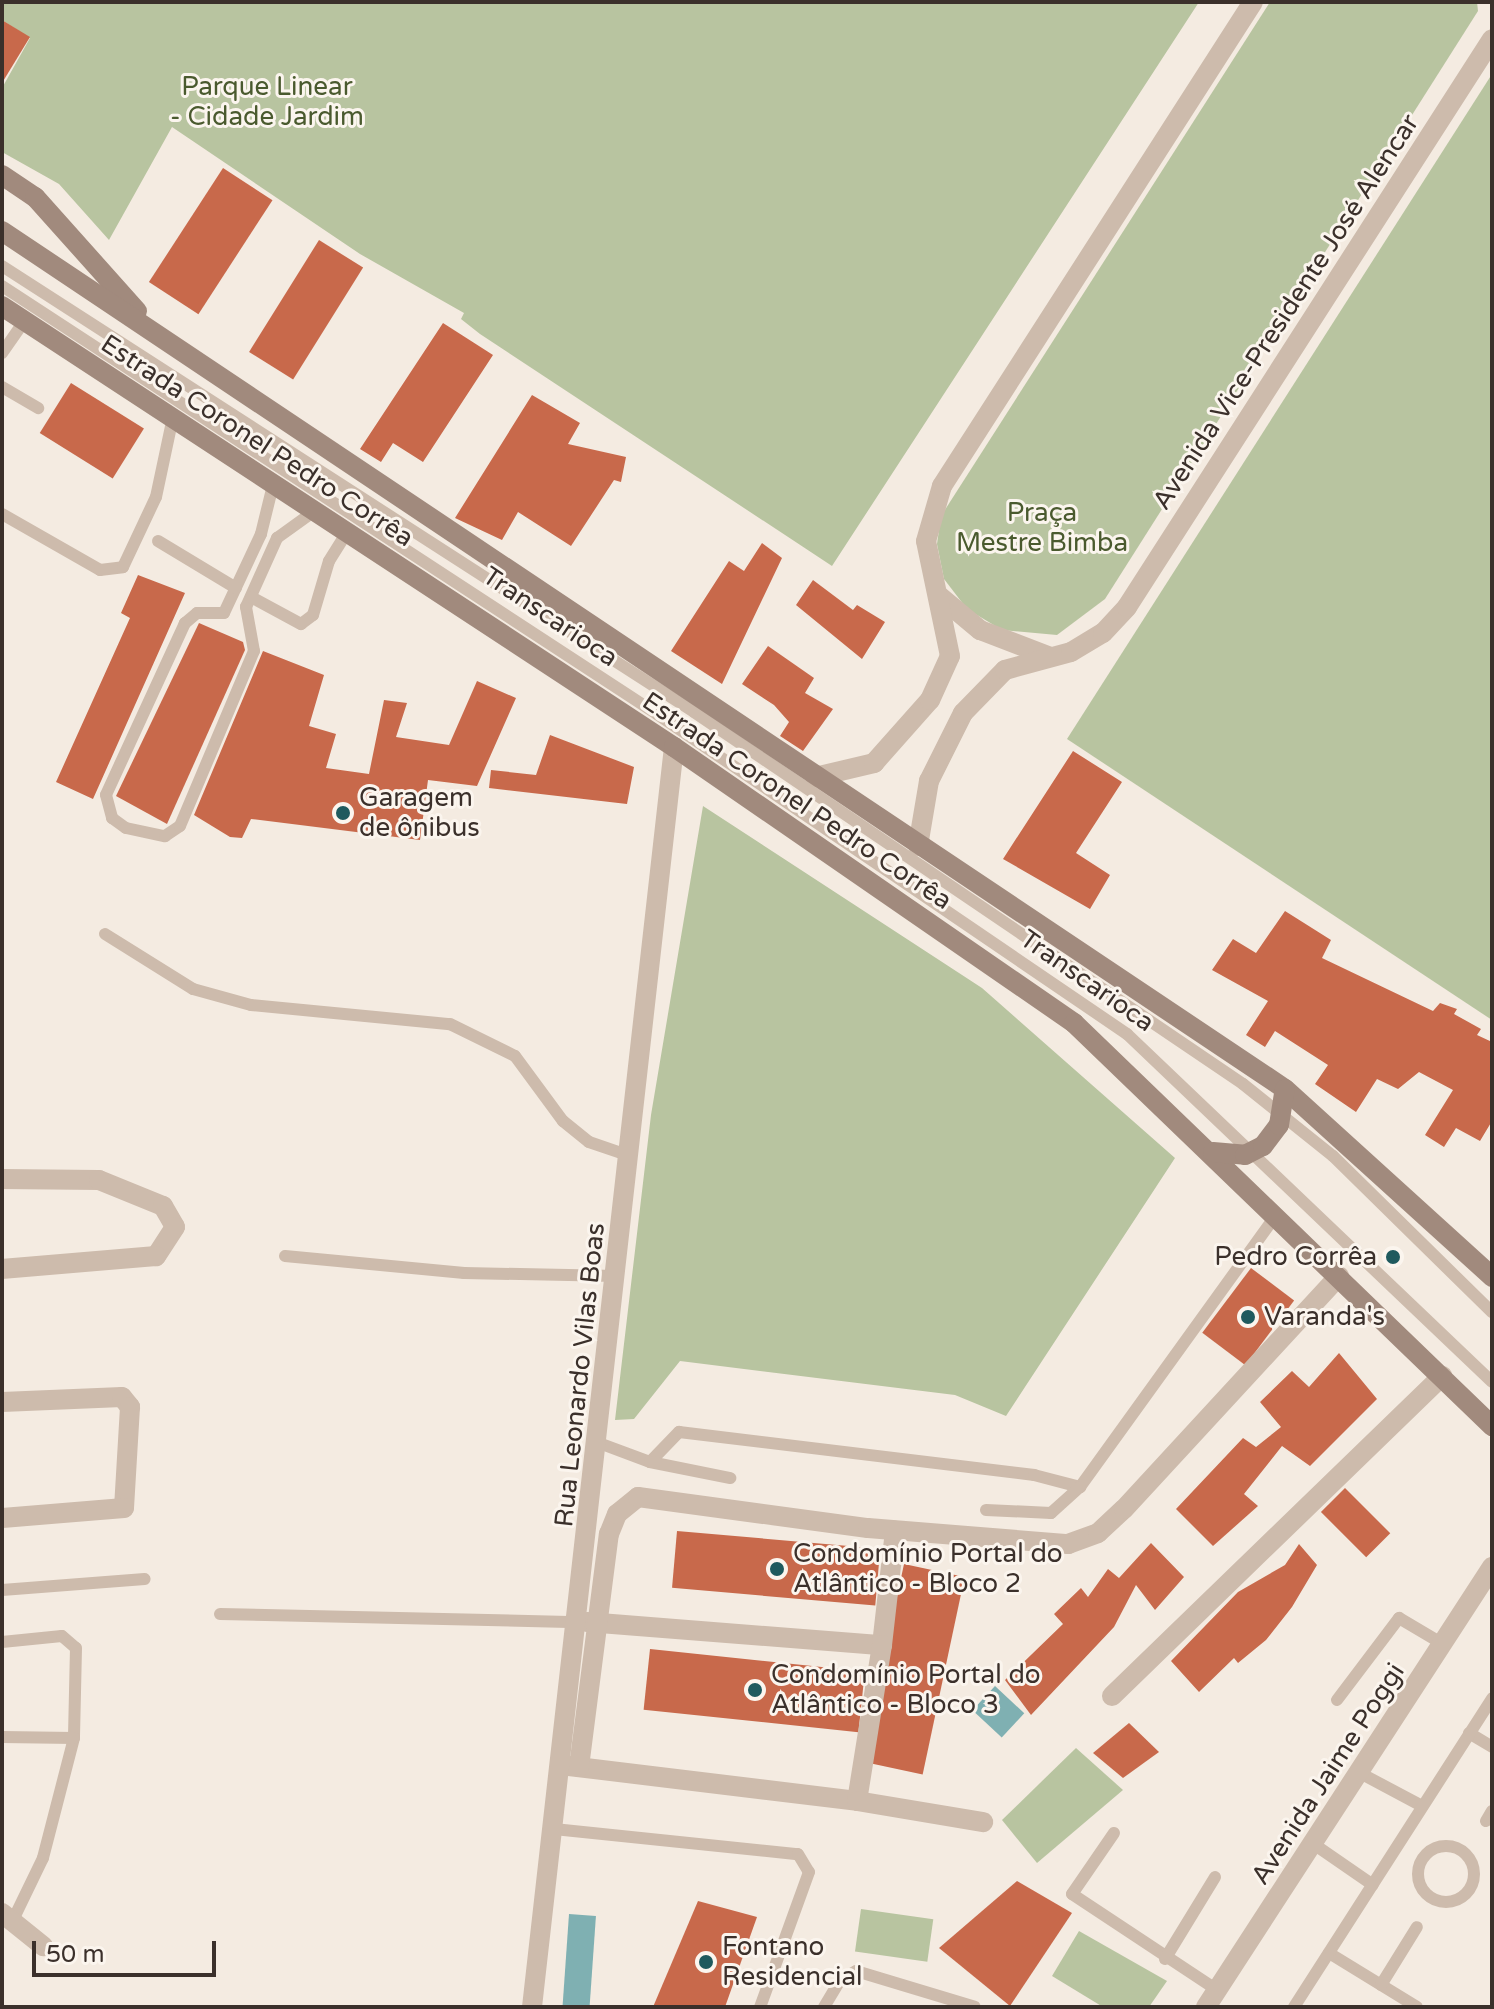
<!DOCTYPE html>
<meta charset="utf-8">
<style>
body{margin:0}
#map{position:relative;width:1494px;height:2009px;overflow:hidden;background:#f4ebe1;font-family:"Varela Round",sans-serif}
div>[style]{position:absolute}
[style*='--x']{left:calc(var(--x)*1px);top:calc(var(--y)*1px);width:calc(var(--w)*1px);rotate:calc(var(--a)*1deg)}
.green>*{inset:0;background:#b8c4a0;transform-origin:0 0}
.water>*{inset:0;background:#7fb0b2;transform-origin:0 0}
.building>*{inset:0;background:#c8694b;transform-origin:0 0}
.service>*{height:12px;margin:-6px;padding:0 6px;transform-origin:6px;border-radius:6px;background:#cdbbac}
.service>.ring{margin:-6px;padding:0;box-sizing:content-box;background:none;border:12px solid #cdbbac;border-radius:50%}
.minor>*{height:20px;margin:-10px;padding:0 10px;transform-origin:10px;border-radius:10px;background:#cdbbac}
.tertiary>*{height:20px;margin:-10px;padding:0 10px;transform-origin:10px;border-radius:10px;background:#cdbbac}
.secondary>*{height:20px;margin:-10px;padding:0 10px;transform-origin:10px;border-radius:10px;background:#a18a7d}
.dots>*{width:22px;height:22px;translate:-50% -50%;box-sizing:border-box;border:4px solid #fbf5ee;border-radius:50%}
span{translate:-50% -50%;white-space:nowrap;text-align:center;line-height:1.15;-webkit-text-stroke:6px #fbf5ee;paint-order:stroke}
.park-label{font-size:26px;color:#4a5a2e}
.street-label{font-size:26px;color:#3b302b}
.poi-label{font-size:26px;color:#3b302b}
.left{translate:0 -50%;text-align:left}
.right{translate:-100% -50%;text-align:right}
.frame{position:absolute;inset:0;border:4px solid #3b302b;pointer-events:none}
.scale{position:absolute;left:32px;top:1941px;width:184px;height:36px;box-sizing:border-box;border:4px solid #3b302b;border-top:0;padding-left:10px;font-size:24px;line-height:28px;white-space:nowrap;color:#3b302b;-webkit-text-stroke:6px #fbf5ee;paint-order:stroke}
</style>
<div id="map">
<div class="green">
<i style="clip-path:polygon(2px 2px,1199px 2px,832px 566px,480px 334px,461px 319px,464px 313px,360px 254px,172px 127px,109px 240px,59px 184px,2px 152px,2px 88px,30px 38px,2px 20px)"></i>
<i style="clip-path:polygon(1270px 2px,1477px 2px,1478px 11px,1105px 599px,1057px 635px,1002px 630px,967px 609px,944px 579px,937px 544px,941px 516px)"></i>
<i style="clip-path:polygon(1492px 74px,1492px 1020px,1067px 739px)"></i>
<i style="clip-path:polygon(703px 806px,982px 988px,1175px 1158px,1006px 1416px,955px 1395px,680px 1361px,634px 1419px,615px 1420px,651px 1115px)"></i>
<i style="clip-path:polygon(1076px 1748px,1123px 1790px,1037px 1863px,1002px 1820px)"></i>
<i style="left:861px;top:1909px;width:73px;height:43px;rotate:8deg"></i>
<i style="clip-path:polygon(1079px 1931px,1167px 1981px,1149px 2007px,1103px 2007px,1052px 1976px)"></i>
</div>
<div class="water">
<i style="left:995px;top:1686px;width:40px;height:33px;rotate:43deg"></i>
<i style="left:569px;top:1914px;width:27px;height:94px;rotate:4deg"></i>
</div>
<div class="building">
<i style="clip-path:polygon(2px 20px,30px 37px,2px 83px)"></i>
<i style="left:223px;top:168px;width:59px;height:136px;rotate:33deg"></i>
<i style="left:319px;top:240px;width:52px;height:132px;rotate:32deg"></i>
<i style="clip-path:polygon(443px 323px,493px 355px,423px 462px,393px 443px,381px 462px,360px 449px)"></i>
<i style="left:71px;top:383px;width:86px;height:59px;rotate:32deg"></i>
<i style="clip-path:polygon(532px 395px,580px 423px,568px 444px,626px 457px,621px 482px,614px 480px,571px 546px,518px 512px,502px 540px,455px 518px)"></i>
<i style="clip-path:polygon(762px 543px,782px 558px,722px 684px,671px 651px,729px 561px,744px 571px)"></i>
<i style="clip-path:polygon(138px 575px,185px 593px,93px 799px,56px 782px,130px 618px,121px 613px)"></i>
<i style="clip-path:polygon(813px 580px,853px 610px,857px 605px,885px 622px,862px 659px,796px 605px)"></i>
<i style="clip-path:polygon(199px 623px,243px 642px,245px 650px,167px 824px,116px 796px)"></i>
<i style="clip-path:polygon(768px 646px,814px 678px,805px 693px,833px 709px,803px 751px,780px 736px,789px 722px,774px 705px,742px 684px)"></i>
<i style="clip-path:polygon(263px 651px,324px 675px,309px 726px,336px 734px,326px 768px,369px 774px,384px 700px,407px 703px,396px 737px,449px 745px,477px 681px,516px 698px,477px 786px,428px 780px,420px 840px,251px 819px,242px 838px,230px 837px,194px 815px)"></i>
<i style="clip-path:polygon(550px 735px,634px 767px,627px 804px,489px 788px,491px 770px,536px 775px)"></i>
<i style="clip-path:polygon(1073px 751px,1122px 782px,1076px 853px,1110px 875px,1090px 909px,1003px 859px)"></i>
<i style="clip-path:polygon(1285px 911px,1331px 940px,1322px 958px,1433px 1011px,1440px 1003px,1457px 1009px,1454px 1014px,1481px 1029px,1477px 1035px,1492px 1042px,1492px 1121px,1480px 1141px,1456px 1128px,1444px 1147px,1425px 1135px,1453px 1090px,1419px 1072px,1398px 1089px,1377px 1079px,1356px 1112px,1315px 1084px,1328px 1065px,1275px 1031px,1265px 1047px,1246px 1035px,1268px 1001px,1212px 970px,1233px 939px,1256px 953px)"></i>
<i style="left:1251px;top:1268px;width:54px;height:81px;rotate:37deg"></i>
<i style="clip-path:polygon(1339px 1353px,1377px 1399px,1310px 1466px,1282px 1446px,1244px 1494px,1258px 1506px,1213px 1546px,1176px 1509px,1243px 1438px,1256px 1447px,1281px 1427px,1260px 1402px,1292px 1371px,1309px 1387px)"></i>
<i style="left:1345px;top:1488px;width:64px;height:34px;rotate:45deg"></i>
<i style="left:677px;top:1531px;width:204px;height:57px;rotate:5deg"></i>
<i style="clip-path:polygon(1151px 1543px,1184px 1577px,1155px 1610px,1136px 1585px,1114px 1627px,1031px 1715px,1005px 1680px,1063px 1624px,1054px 1614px,1081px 1588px,1088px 1597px,1108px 1569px,1119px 1578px)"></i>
<i style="clip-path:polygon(1299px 1544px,1317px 1565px,1292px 1607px,1266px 1640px,1238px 1663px,1234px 1658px,1199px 1692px,1171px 1661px,1238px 1592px,1285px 1565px)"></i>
<i style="left:904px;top:1564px;width:62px;height:202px;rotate:12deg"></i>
<i style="left:650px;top:1649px;width:216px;height:61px;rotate:6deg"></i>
<i style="clip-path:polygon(1129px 1723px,1159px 1752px,1123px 1778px,1093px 1753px)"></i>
<i style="clip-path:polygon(1017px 1881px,1072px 1913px,1010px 2006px,939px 1948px)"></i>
<i style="clip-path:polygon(698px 1901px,757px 1917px,725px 2007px,653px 2007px)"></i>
</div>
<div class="service">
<i style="--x:2;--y:266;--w:823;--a:32.8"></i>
<i style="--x:694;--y:712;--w:663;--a:34.12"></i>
<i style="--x:1243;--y:1084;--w:115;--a:38.7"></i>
<i style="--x:1333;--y:1156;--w:223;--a:44.5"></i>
<i style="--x:2;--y:286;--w:782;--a:33.16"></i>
<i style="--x:657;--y:714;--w:569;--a:34.25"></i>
<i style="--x:1127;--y:1034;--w:504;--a:43.63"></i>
<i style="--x:2;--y:353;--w:39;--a:-55"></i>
<i style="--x:2;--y:387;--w:42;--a:30.3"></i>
<i style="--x:274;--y:481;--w:55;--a:103.8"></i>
<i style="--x:261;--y:534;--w:87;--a:115.1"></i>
<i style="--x:224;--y:613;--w:27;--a:180"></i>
<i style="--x:197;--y:613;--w:16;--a:140"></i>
<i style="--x:185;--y:623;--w:189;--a:114.7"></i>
<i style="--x:106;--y:795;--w:24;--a:75"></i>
<i style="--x:112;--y:818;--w:17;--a:36"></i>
<i style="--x:126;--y:828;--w:40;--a:12"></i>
<i style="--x:165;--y:836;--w:18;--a:-34"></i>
<i style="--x:180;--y:826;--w:190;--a:-67.1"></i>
<i style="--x:254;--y:651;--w:45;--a:-100.3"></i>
<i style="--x:246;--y:607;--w:76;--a:-65.8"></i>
<i style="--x:277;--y:538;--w:48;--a:-35.7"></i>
<i style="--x:2;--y:514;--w:113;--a:29.7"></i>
<i style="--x:100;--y:570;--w:23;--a:-7"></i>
<i style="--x:123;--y:567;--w:77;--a:-64.8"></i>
<i style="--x:156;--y:497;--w:82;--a:-78"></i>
<i style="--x:158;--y:541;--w:91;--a:31.1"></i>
<i style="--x:251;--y:597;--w:57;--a:28.4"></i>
<i style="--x:301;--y:624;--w:15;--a:-37"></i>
<i style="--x:313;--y:615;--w:56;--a:-73.5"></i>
<i style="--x:329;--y:561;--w:36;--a:-58"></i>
<i style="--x:105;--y:934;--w:104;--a:32"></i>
<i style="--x:193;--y:989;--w:60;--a:15.4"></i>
<i style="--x:251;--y:1005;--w:200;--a:5.5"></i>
<i style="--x:450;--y:1024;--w:72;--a:26.2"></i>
<i style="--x:515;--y:1056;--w:81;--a:53.6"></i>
<i style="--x:563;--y:1121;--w:33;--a:39"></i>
<i style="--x:589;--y:1142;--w:43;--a:18.9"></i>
<i style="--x:285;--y:1256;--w:180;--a:5.4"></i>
<i style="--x:464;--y:1273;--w:153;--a:1.1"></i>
<i style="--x:599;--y:1443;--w:54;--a:20.4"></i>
<i style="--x:650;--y:1462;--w:42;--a:-46"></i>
<i style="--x:679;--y:1432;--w:358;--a:6.9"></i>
<i style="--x:1034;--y:1475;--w:48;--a:14.6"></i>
<i style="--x:1080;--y:1487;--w:335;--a:-54.2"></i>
<i style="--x:650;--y:1462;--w:82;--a:11.3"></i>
<i style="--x:986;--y:1510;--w:65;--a:2.6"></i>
<i style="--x:1051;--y:1513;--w:39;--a:-42"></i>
<i style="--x:2;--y:1590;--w:143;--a:-4.4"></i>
<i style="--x:220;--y:1614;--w:359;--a:1.3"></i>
<i style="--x:2;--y:1642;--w:60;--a:-5.7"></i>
<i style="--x:62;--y:1636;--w:18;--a:41"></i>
<i style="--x:76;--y:1648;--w:90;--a:91.3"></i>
<i style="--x:74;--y:1738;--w:124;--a:104.5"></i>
<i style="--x:43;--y:1858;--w:71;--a:115.8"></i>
<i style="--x:1337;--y:1700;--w:103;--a:-52.9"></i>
<i style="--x:1399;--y:1618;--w:51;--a:30.6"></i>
<i style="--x:1469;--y:1733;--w:27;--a:31"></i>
<i style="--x:2;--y:1737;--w:72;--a:0.8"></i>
<i style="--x:1360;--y:1773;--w:70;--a:28"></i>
<i style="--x:1486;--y:1821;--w:12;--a:-59"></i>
<i style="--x:554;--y:1829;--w:245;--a:5.9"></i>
<i style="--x:798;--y:1854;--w:21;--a:59"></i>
<i style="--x:809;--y:1872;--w:144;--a:109.9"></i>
<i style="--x:1114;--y:1833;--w:74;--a:124.5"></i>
<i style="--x:1072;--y:1894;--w:174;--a:33.5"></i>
<i style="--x:1315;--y:1845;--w:70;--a:34.6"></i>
<i class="ring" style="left:1418px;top:1846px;width:44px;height:44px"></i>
<i style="--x:1329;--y:1953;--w:103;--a:31.5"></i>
<i style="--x:1165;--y:1959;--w:96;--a:-58.6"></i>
<i style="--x:1381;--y:1985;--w:68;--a:-58.2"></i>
<i style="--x:824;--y:2007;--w:31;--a:-59"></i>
<i style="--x:840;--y:1980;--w:18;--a:-29"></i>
<i style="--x:856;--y:1971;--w:124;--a:16.8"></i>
<i style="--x:1294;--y:2007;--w:367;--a:-57.3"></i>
</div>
<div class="minor">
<i style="--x:2;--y:1179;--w:97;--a:0.6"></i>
<i style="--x:99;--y:1180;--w:69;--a:22.1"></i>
<i style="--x:163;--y:1206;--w:24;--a:60"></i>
<i style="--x:175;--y:1227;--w:35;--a:123"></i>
<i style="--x:156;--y:1256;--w:155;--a:175.2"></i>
<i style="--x:2;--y:1402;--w:120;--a:-2.4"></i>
<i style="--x:122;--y:1397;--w:13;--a:51"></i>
<i style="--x:130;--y:1407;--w:101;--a:93.4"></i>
<i style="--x:124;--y:1508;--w:122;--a:175.3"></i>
<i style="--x:587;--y:1622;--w:296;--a:4.5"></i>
<i style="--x:882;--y:1645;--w:115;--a:-83.5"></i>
<i style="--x:1112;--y:1696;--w:460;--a:-44.1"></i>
<i style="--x:569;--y:1766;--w:290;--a:6.9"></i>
<i style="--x:857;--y:1801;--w:158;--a:-80.9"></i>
<i style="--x:579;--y:1767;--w:235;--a:-82.7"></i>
<i style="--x:609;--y:1534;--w:22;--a:-68"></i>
<i style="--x:617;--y:1514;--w:27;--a:-39"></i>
<i style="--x:638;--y:1497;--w:232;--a:7.7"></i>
<i style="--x:868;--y:1528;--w:201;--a:4.6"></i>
<i style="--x:1068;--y:1544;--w:32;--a:-20"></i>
<i style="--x:1098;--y:1533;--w:35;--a:-43"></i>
<i style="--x:1124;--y:1509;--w:317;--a:-47.3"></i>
<i style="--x:857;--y:1801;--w:128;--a:9.5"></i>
<i style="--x:2;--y:1913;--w:53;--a:38.8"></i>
<i style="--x:532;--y:2007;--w:1268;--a:-83.57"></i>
</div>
<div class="tertiary">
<i style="--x:938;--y:595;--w:55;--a:39.8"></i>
<i style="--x:980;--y:630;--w:73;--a:20.9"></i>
<i style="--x:815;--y:777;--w:61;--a:-13.3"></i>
<i style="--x:874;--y:763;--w:84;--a:-48.4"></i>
<i style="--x:930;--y:700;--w:48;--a:-65.6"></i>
<i style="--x:950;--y:656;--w:117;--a:-101.8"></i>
<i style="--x:926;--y:541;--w:57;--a:-73.8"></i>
<i style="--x:942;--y:486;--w:575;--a:-57.28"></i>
<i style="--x:918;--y:846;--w:66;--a:-80.4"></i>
<i style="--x:929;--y:781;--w:76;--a:-63.4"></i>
<i style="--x:963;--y:713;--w:60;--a:-45.7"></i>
<i style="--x:1005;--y:670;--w:68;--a:-15.3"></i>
<i style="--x:1071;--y:652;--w:37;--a:-31"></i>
<i style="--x:1103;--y:633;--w:35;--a:-47"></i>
<i style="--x:1127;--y:607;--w:675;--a:-57.27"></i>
<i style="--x:1206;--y:2007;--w:525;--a:-56.98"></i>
</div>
<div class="secondary">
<i style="--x:2;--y:175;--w:40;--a:34"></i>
<i style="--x:35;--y:197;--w:153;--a:48.2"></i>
<i style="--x:2;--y:231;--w:1543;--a:33.77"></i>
<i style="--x:1285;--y:1089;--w:280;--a:42.2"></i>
<i style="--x:2;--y:306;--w:804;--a:33.27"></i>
<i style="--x:674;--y:747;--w:486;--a:34.6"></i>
<i style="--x:1074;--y:1023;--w:581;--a:43.95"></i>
<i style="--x:1213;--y:1152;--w:32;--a:5"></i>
<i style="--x:1245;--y:1155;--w:20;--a:-27"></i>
<i style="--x:1263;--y:1146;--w:26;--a:-53"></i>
<i style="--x:1279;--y:1125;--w:36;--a:-81"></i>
</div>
<div class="dots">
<i style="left:343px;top:813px;background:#1f5a5e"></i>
<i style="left:1393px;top:1257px;background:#1f5a5e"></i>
<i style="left:1248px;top:1317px;background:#1f5a5e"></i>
<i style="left:777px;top:1569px;background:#1f5a5e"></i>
<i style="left:755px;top:1690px;background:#1f5a5e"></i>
<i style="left:706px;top:1962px;background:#1f5a5e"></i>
</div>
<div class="park-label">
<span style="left:267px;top:102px">Parque Linear<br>- Cidade Jardim</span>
<span style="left:1042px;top:528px">Praça<br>Mestre Bimba</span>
</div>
<div class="street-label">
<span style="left:1286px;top:312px;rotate:-57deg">Avenida Vice-Presidente José Alencar</span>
<span style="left:257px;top:441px;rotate:33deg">Estrada Coronel Pedro Corrêa</span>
<span style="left:550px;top:617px;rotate:34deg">Transcarioca</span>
<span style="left:797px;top:801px;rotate:34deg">Estrada Coronel Pedro Corrêa</span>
<span style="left:1087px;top:981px;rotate:35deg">Transcarioca</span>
<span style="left:580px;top:1375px;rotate:-84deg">Rua Leonardo Vilas Boas</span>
<span style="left:1328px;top:1774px;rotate:-57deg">Avenida Jaime Poggi</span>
</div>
<div class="poi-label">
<span class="left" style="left:359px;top:813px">Garagem<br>de ônibus</span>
<span class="right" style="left:1377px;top:1257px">Pedro Corrêa</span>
<span class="left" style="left:1264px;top:1317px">Varanda's</span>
<span class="left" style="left:793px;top:1569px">Condomínio Portal do<br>Atlântico - Bloco 2</span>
<span class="left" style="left:771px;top:1690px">Condomínio Portal do<br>Atlântico - Bloco 3</span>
<span class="left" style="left:722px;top:1962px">Fontano<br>Residencial</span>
</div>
<div class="frame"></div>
<div class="scale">50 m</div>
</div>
